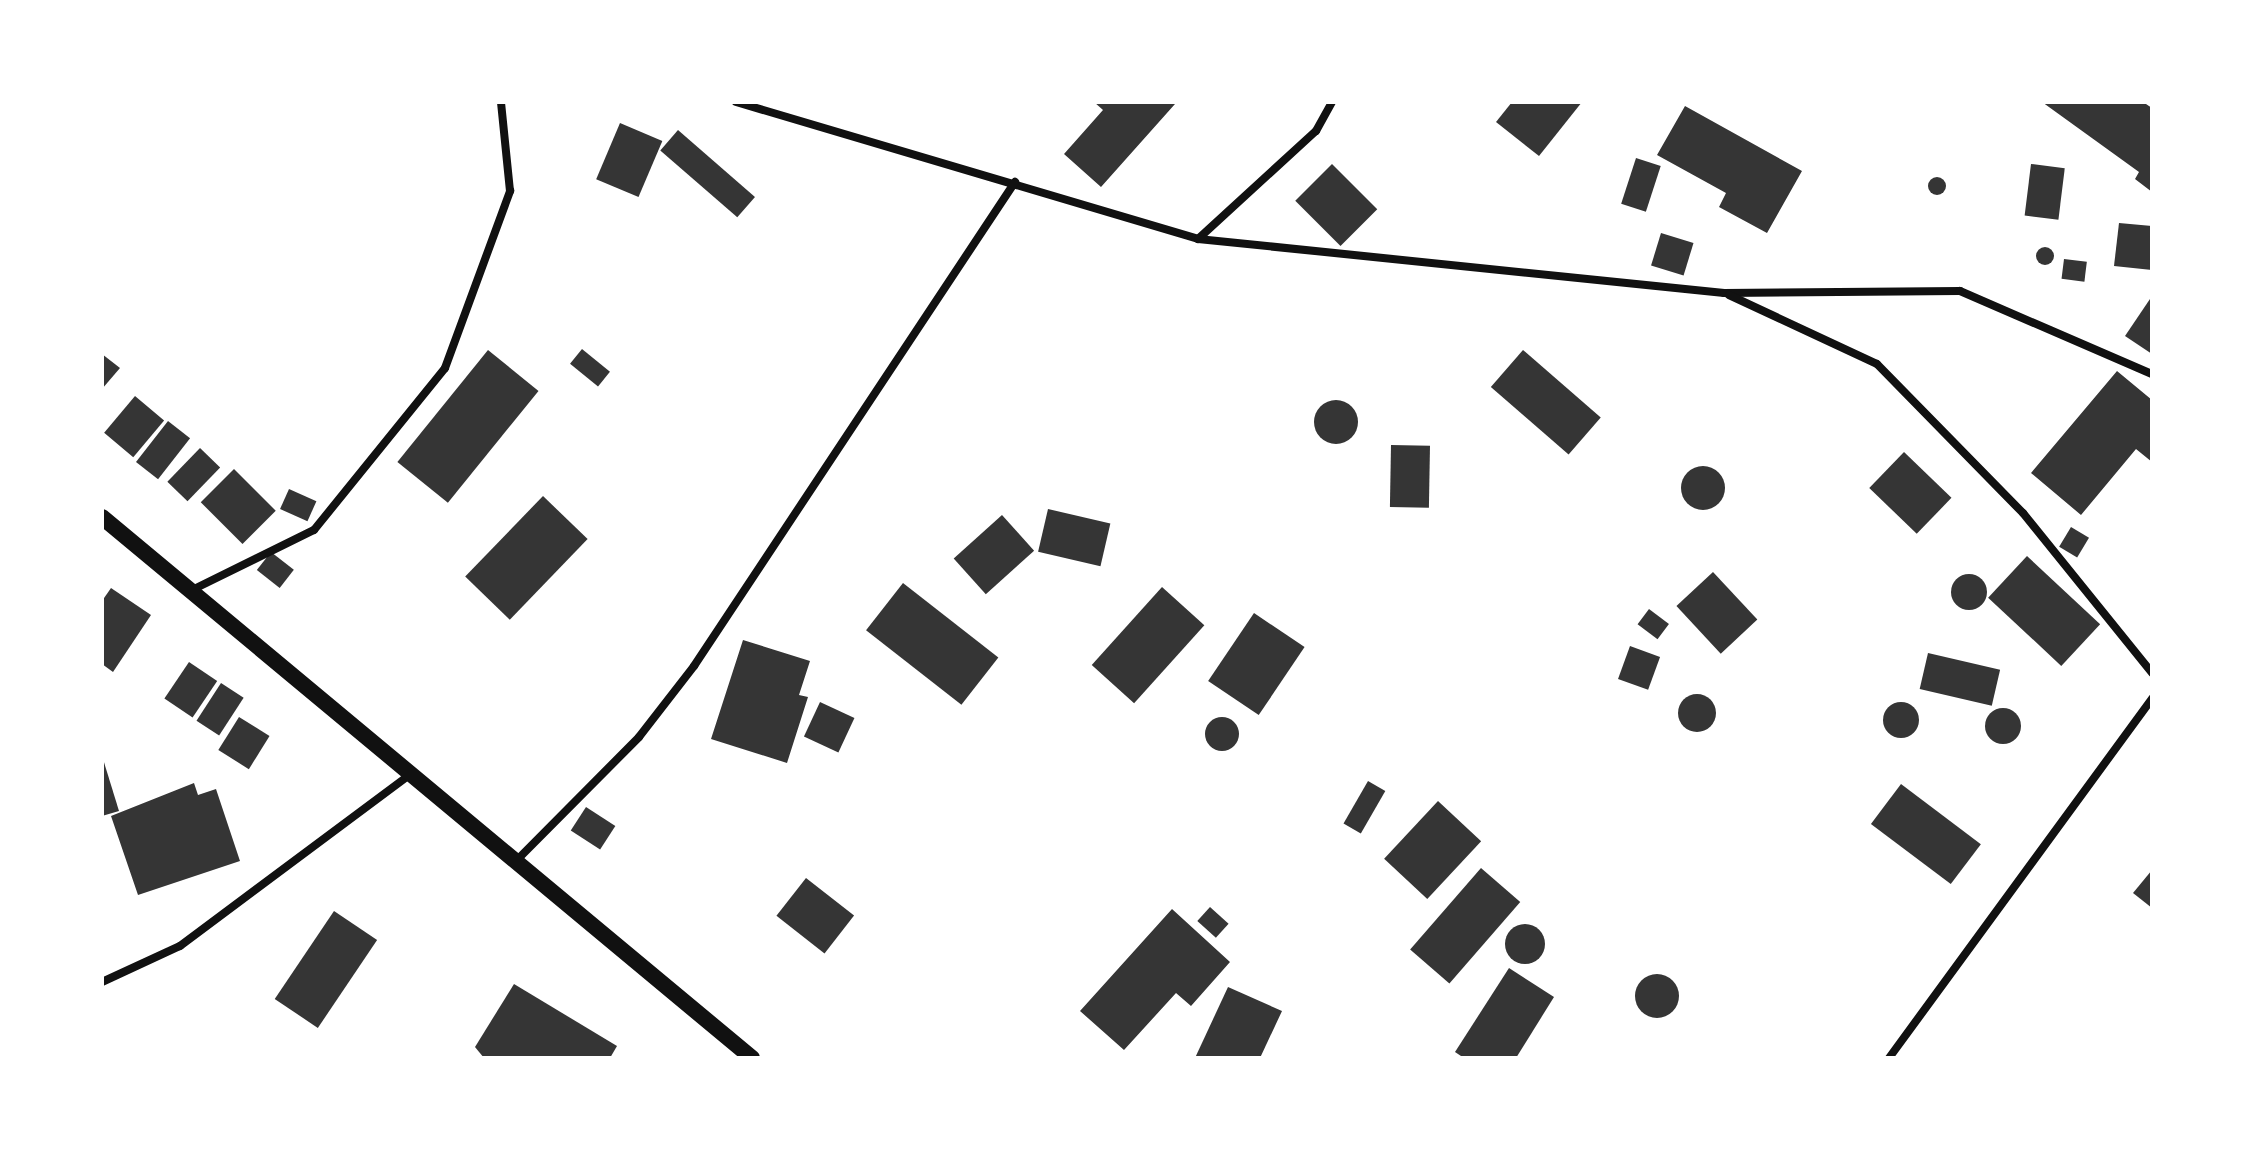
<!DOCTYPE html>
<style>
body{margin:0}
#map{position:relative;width:2254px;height:1160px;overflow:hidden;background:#fff;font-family:Arial,sans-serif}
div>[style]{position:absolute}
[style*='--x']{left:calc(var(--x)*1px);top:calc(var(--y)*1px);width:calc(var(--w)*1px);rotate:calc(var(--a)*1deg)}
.building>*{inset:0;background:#353535;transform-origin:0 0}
.round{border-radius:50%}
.minor>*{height:8px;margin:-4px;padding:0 4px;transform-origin:4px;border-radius:4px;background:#111}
.secondary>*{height:16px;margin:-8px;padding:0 8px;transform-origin:8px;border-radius:8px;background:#111}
span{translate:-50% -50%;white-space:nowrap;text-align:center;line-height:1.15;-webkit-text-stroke:6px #fff;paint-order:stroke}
.frame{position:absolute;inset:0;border:104px solid #fff;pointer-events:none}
</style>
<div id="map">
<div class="building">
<i style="clip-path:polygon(1094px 102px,1175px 104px,1101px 187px,1064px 154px,1103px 110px)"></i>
<i style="clip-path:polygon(1512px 102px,1582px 102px,1539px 156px,1496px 122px)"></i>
<i style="clip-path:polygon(2042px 102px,2143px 102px,2152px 108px,2152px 192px,2135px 179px,2139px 172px)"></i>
<i style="clip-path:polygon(1685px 106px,1802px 171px,1767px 233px,1719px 207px,1726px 193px,1657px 155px)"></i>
<i style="left:620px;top:123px;width:46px;height:61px;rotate:23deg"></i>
<i style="left:678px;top:130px;width:102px;height:27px;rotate:41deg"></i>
<i style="left:1636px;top:158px;width:26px;height:48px;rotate:18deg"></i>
<i style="left:1332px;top:164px;width:64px;height:52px;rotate:45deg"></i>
<i style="left:2031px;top:164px;width:34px;height:52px;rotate:7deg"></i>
<i class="round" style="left:1928px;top:177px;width:18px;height:18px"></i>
<i style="clip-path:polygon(2119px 223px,2152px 226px,2152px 270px,2114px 266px)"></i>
<i style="left:1661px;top:233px;width:34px;height:34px;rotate:17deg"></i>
<i class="round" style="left:2036px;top:247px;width:18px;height:18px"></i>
<i style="left:2064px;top:259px;width:23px;height:20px;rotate:7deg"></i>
<i style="clip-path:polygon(2152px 296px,2152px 354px,2125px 336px)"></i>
<i style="left:582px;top:349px;width:36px;height:19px;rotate:39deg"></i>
<i style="left:488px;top:350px;width:65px;height:144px;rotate:39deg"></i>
<i style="left:1523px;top:350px;width:103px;height:49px;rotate:41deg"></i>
<i style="clip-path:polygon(102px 354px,120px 368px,102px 389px)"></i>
<i style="clip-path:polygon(2117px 371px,2152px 400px,2152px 462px,2136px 449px,2081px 515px,2031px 473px)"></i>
<i style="left:135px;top:396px;width:38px;height:48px;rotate:40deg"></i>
<i class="round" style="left:1314px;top:400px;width:44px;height:44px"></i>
<i style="left:168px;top:421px;width:28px;height:52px;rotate:38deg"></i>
<i style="left:1391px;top:445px;width:39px;height:62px;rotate:1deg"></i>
<i style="left:200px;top:448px;width:28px;height:47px;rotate:44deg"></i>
<i style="left:1904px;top:452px;width:66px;height:50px;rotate:44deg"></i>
<i class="round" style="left:1681px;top:466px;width:44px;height:44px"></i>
<i style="left:234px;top:469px;width:59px;height:47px;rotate:45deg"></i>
<i style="left:289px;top:489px;width:30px;height:22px;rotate:24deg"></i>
<i style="left:543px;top:496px;width:62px;height:112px;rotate:44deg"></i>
<i style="left:1048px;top:509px;width:64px;height:44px;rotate:13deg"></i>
<i style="left:1002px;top:515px;width:48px;height:65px;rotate:48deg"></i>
<i style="left:2071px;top:527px;width:21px;height:23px;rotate:31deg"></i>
<i style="left:271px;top:552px;width:29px;height:23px;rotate:38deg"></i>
<i style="left:2027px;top:556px;width:100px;height:57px;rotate:43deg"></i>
<i style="left:1713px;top:572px;width:65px;height:50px;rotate:47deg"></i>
<i class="round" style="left:1951px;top:574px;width:36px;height:36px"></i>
<i style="left:903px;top:583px;width:121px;height:60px;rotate:38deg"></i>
<i style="left:1162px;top:587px;width:57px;height:105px;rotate:42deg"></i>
<i style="clip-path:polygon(111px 588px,151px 615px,113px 672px,102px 664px,102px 601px)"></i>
<i style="left:1649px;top:609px;width:25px;height:19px;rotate:37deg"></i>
<i style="left:1254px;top:613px;width:61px;height:82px;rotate:34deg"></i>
<i style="clip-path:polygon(743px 640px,810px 661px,799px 695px,808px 697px,787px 763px,711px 739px)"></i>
<i style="left:1630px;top:646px;width:32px;height:35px;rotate:20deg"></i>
<i style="left:1928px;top:653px;width:74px;height:37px;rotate:13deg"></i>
<i style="left:189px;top:662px;width:34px;height:44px;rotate:34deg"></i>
<i style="left:221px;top:683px;width:27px;height:45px;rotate:33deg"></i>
<i class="round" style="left:1678px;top:694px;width:38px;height:38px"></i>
<i class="round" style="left:1883px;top:702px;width:36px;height:36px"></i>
<i style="left:820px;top:702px;width:38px;height:38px;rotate:25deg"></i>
<i class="round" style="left:1985px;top:708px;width:36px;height:36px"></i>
<i style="left:239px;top:717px;width:36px;height:39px;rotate:32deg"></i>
<i class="round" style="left:1205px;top:717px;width:34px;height:34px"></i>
<i style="clip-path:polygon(103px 759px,119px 811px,102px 816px,102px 760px)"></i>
<i style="left:1368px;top:781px;width:20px;height:49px;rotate:30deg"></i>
<i style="clip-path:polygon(194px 783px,198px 795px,216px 789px,240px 861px,138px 895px,111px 816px)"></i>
<i style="left:1901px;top:784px;width:100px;height:50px;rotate:37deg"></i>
<i style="left:1438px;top:801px;width:59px;height:79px;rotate:43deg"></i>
<i style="left:586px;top:807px;width:35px;height:28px;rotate:33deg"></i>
<i style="left:1481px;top:868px;width:52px;height:108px;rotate:41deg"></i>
<i style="clip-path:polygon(2152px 870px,2152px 908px,2133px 893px)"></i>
<i style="left:806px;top:878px;width:61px;height:48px;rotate:38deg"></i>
<i style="left:1210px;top:907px;width:25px;height:19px;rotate:42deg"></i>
<i style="clip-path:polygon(1172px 909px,1230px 962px,1191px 1006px,1176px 993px,1124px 1050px,1080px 1011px)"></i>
<i style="left:334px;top:911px;width:52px;height:106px;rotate:34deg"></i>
<i class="round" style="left:1505px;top:924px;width:40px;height:40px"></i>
<i style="clip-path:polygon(1509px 968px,1554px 997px,1516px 1058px,1464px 1058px,1455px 1052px)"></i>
<i class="round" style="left:1635px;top:974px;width:44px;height:44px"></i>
<i style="clip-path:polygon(514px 984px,617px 1046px,610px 1058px,484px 1058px,475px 1047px)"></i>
<i style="clip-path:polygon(1228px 987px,1282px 1011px,1260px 1058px,1195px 1058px)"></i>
</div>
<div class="minor">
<i style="--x:736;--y:102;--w:482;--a:16.5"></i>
<i style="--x:1198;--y:239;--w:160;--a:-42.5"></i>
<i style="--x:1316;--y:131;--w:33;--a:-61"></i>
<i style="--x:1198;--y:239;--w:529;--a:5.86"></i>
<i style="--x:1724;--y:293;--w:236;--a:-0.5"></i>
<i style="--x:1960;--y:291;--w:209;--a:23.4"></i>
<i style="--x:1729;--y:295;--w:163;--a:25"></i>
<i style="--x:1877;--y:364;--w:209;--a:45.6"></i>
<i style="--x:2023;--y:513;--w:206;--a:51.1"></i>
<i style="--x:192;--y:590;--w:136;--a:-26.2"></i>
<i style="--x:314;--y:530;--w:208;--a:-51"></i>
<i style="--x:445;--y:368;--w:189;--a:-69.8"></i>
<i style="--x:510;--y:191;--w:89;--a:-95.8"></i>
<i style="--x:515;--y:862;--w:176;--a:-45.2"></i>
<i style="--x:639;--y:737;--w:90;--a:-52.2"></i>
<i style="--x:694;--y:666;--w:581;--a:-56.45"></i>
<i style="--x:102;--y:982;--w:86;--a:-24.8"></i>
<i style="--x:180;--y:946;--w:288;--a:-36.7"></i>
<i style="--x:1889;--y:1058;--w:446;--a:-53.8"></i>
</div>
<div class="secondary">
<i style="--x:102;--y:517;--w:846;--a:39.77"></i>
</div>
<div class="frame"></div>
</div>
